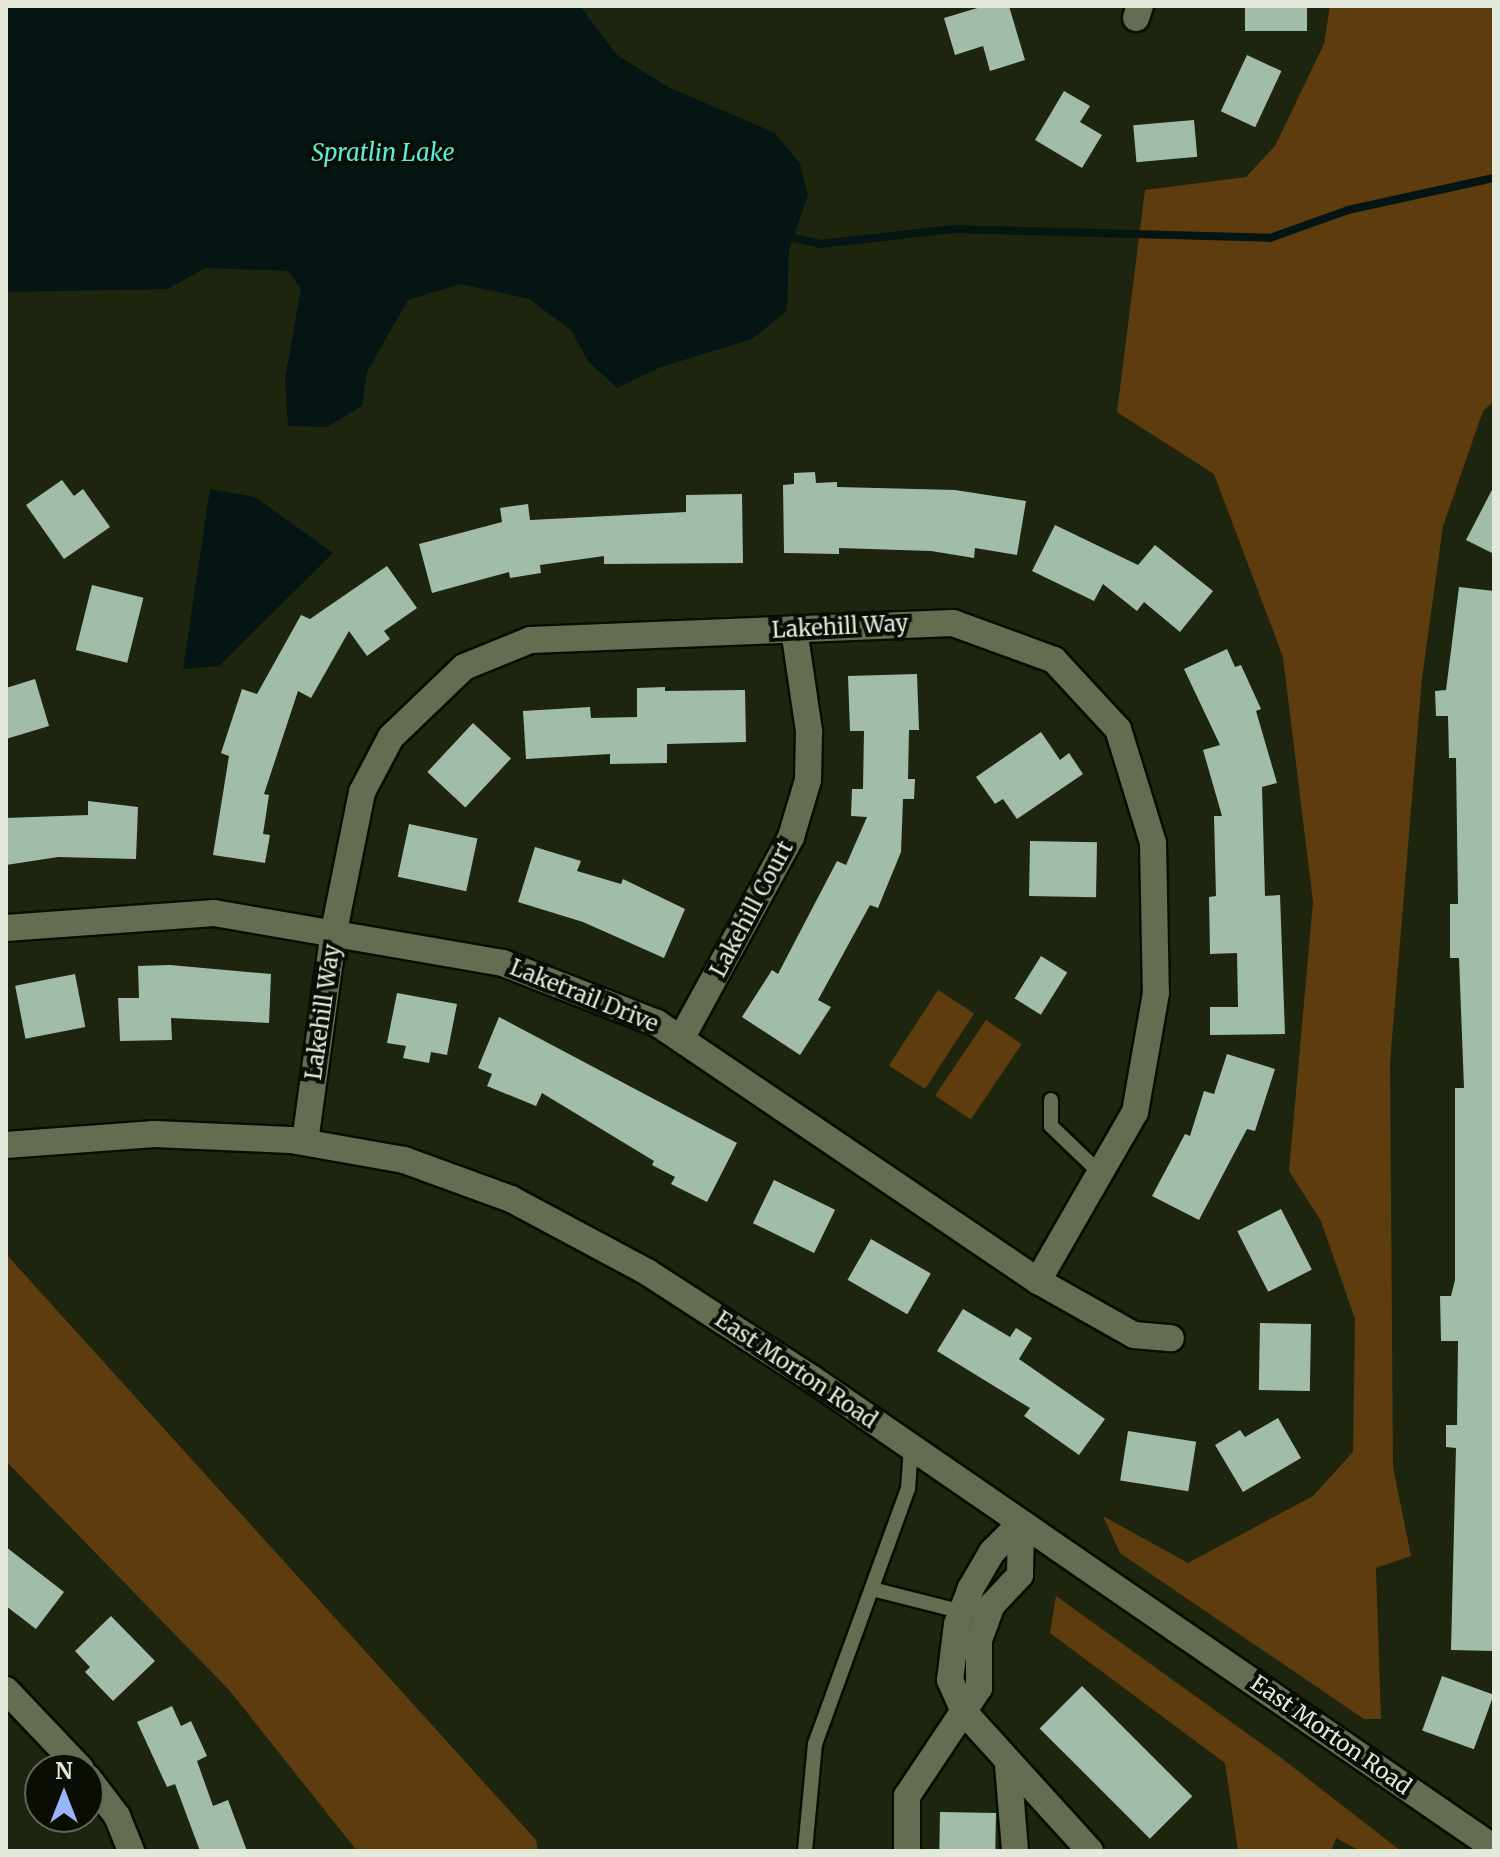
<!DOCTYPE html>
<style>
body{margin:0}
#map{position:relative;width:1500px;height:1857px;overflow:hidden;background:#1d250e;font-family:Merriweather,serif}
div>[style]{position:absolute}
[style*='--x']{left:calc(var(--x)*1px);top:calc(var(--y)*1px);width:calc(var(--w)*1px);rotate:calc(var(--a)*1deg)}
.green>*{inset:0;background:#5f3c0d;transform-origin:0 0}
.water>*{inset:0;background:#041513}
.stream>*{height:8px;margin:-4px;padding:0 4px;transform-origin:4px;border-radius:4px;background:#041513}
.building>*{inset:0;background:#a1bda9;transform-origin:0 0}
.roads{filter:drop-shadow(2px 0 #070e00) drop-shadow(-2px 0 #070e00) drop-shadow(0 2px #070e00) drop-shadow(0 -2px #070e00)}
.service>*{height:14px;margin:-7px;padding:0 7px;transform-origin:7px;border-radius:7px;background:#626d52}
.minor>*{height:26px;margin:-13px;padding:0 13px;transform-origin:13px;border-radius:13px;background:#626d52}
span{translate:-50% -50%;white-space:nowrap;text-align:center;line-height:1.15;-webkit-text-stroke:8px #090d04;paint-order:stroke}
.street-label{font-size:22px;color:#e4eadb}
.water-label{font-size:24px;color:#5dead6;font-style:italic}
.frame{position:absolute;inset:0;border:8px solid #e4eadb;pointer-events:none}
.north{position:absolute;left:24px;top:1753px;width:80px;height:80px;box-sizing:border-box;background:#090d04;border:2px solid #61655a;border-radius:50%;rotate:0deg;font-size:22px;font-weight:700;line-height:32px;text-align:center;color:#e4eadb}
.north::after{content:'';display:block;margin:auto;width:28px;height:36px;background:#99b5fd;clip-path:polygon(50% 0,100% 100%,50% 72%,0 100%)}
</style>
<div id="map">
<div class="green">
<i style="clip-path:polygon(1330px 6px,1494px 6px,1494px 401px,1483px 411px,1443px 526px,1422px 678px,1390px 1063px,1393px 1467px,1411px 1556px,1376px 1568px,1381px 1719px,1364px 1719px,1120px 1553px,1103px 1516px,1188px 1563px,1313px 1496px,1353px 1452px,1355px 1319px,1321px 1221px,1289px 1171px,1313px 902px,1283px 657px,1214px 474px,1117px 412px,1145px 190px,1246px 177px,1275px 146px,1324px 44px)"></i>
<i style="left:938px;top:990px;width:43px;height:90px;rotate:33deg"></i>
<i style="left:986px;top:1020px;width:43px;height:91px;rotate:34deg"></i>
<i style="clip-path:polygon(6px 1254px,536px 1840px,538px 1851px,357px 1851px,230px 1691px,6px 1461px)"></i>
<i style="clip-path:polygon(1056px 1596px,1280px 1757px,1401px 1851px,1360px 1851px,1336px 1838px,1331px 1851px,1238px 1851px,1225px 1763px,1050px 1633px)"></i>
</div>
<div class="water">
<i style="clip-path:polygon(6px 6px,580px 6px,617px 55px,668px 87px,775px 133px,800px 164px,808px 195px,789px 250px,787px 311px,752px 339px,661px 367px,617px 388px,588px 361px,571px 330px,529px 299px,460px 284px,408px 300px,367px 372px,362px 406px,327px 427px,288px 426px,285px 378px,301px 289px,288px 271px,206px 268px,167px 289px,6px 292px)"></i>
<i style="clip-path:polygon(210px 489px,255px 497px,333px 553px,219px 666px,183px 669px)"></i>
</div>
<div class="stream">
<i style="--x:793;--y:238;--w:29;--a:12"></i>
<i style="--x:821;--y:244;--w:133;--a:-6.5"></i>
<i style="--x:953;--y:229;--w:317;--a:1.6"></i>
<i style="--x:1270;--y:238;--w:83;--a:-19.7"></i>
<i style="--x:1348;--y:210;--w:149;--a:-12.4"></i>
</div>
<div class="building">
<i style="clip-path:polygon(984px 6px,1009px 6px,1025px 60px,990px 71px,983px 46px,955px 55px,944px 18px)"></i>
<i style="left:1245px;top:6px;width:62px;height:25px"></i>
<i style="left:1247px;top:55px;width:38px;height:62px;rotate:25deg"></i>
<i style="clip-path:polygon(1064px 91px,1090px 106px,1080px 122px,1102px 135px,1082px 168px,1035px 140px)"></i>
<i style="left:1194px;top:120px;width:37px;height:61px;rotate:85deg"></i>
<i style="clip-path:polygon(815px 472px,816px 483px,837px 482px,837px 487px,955px 490px,1026px 501px,1017px 555px,975px 548px,974px 558px,931px 551px,839px 548px,839px 554px,784px 553px,783px 485px,794px 484px,794px 473px)"></i>
<i style="clip-path:polygon(62px 480px,74px 496px,83px 489px,110px 527px,64px 559px,26px 505px)"></i>
<i style="clip-path:polygon(1494px 486px,1494px 554px,1466px 540px)"></i>
<i style="clip-path:polygon(742px 494px,743px 563px,604px 564px,604px 556px,540px 565px,541px 573px,510px 578px,509px 572px,432px 593px,419px 544px,502px 522px,500px 508px,528px 504px,530px 520px,686px 512px,686px 495px)"></i>
<i style="clip-path:polygon(1055px 525px,1138px 565px,1155px 545px,1213px 591px,1180px 632px,1144px 602px,1137px 611px,1103px 584px,1094px 601px,1032px 571px)"></i>
<i style="clip-path:polygon(387px 566px,417px 608px,384px 631px,390px 639px,367px 656px,349px 631px,311px 698px,298px 691px,264px 794px,269px 795px,263px 834px,270px 835px,265px 863px,213px 855px,229px 756px,221px 753px,242px 689px,257px 694px,301px 615px,310px 619px)"></i>
<i style="left:92px;top:585px;width:53px;height:67px;rotate:14deg"></i>
<i style="clip-path:polygon(1459px 587px,1494px 591px,1494px 1651px,1451px 1650px,1456px 1448px,1446px 1447px,1446px 1425px,1457px 1425px,1458px 1341px,1441px 1341px,1440px 1296px,1451px 1296px,1455px 1280px,1455px 1088px,1464px 1088px,1459px 958px,1450px 958px,1450px 904px,1458px 904px,1456px 758px,1449px 758px,1448px 716px,1436px 716px,1435px 691px,1446px 690px)"></i>
<i style="clip-path:polygon(1227px 649px,1235px 667px,1241px 665px,1261px 709px,1256px 711px,1277px 783px,1262px 787px,1265px 896px,1280px 895px,1285px 1034px,1210px 1035px,1210px 1007px,1238px 1007px,1237px 953px,1210px 954px,1209px 897px,1216px 896px,1214px 816px,1222px 816px,1203px 750px,1220px 745px,1184px 669px)"></i>
<i style="clip-path:polygon(917px 674px,919px 730px,909px 730px,908px 779px,915px 779px,914px 799px,903px 799px,901px 852px,878px 908px,870px 905px,818px 1000px,831px 1007px,800px 1055px,742px 1017px,772px 970px,778px 974px,837px 861px,846px 865px,867px 817px,851px 816px,852px 789px,863px 789px,864px 731px,850px 731px,848px 676px)"></i>
<i style="clip-path:polygon(35px 679px,49px 726px,6px 739px,6px 688px)"></i>
<i style="clip-path:polygon(665px 687px,665px 691px,745px 690px,746px 742px,667px 744px,667px 763px,610px 764px,610px 754px,526px 759px,523px 711px,590px 707px,591px 718px,637px 717px,637px 688px)"></i>
<i style="left:473px;top:723px;width:52px;height:67px;rotate:43deg"></i>
<i style="clip-path:polygon(1041px 732px,1060px 760px,1069px 753px,1083px 774px,1017px 819px,1003px 799px,995px 804px,976px 777px)"></i>
<i style="clip-path:polygon(88px 801px,138px 807px,136px 859px,58px 857px,6px 865px,6px 818px,88px 815px)"></i>
<i style="left:409px;top:824px;width:70px;height:54px;rotate:12deg"></i>
<i style="left:1030px;top:841px;width:67px;height:55px;rotate:1deg"></i>
<i style="clip-path:polygon(535px 847px,581px 861px,577px 871px,621px 884px,623px 879px,685px 909px,664px 958px,583px 922px,518px 902px)"></i>
<i style="left:1041px;top:956px;width:31px;height:50px;rotate:32deg"></i>
<i style="clip-path:polygon(170px 965px,271px 974px,269px 1023px,171px 1018px,172px 1040px,120px 1041px,118px 998px,139px 998px,138px 966px)"></i>
<i style="left:75px;top:974px;width:54px;height:61px;rotate:79deg"></i>
<i style="clip-path:polygon(397px 993px,457px 1004px,447px 1055px,431px 1052px,429px 1063px,403px 1058px,406px 1046px,387px 1043px)"></i>
<i style="clip-path:polygon(499px 1017px,737px 1143px,707px 1202px,671px 1184px,675px 1177px,652px 1165px,654px 1161px,542px 1093px,536px 1106px,487px 1086px,492px 1074px,478px 1068px)"></i>
<i style="clip-path:polygon(1227px 1054px,1275px 1069px,1255px 1131px,1247px 1129px,1199px 1220px,1152px 1196px,1185px 1134px,1190px 1136px,1204px 1091px,1214px 1094px)"></i>
<i style="left:774px;top:1180px;width:68px;height:48px;rotate:26deg"></i>
<i style="left:1281px;top:1209px;width:68px;height:49px;rotate:63deg"></i>
<i style="left:871px;top:1239px;width:69px;height:47px;rotate:30deg"></i>
<i style="clip-path:polygon(963px 1309px,1010px 1337px,1016px 1328px,1032px 1338px,1019px 1359px,1105px 1419px,1079px 1455px,1024px 1416px,1030px 1408px,937px 1351px)"></i>
<i style="left:1260px;top:1323px;width:51px;height:67px;rotate:1deg"></i>
<i style="clip-path:polygon(1278px 1418px,1301px 1458px,1243px 1492px,1215px 1445px,1240px 1430px,1245px 1437px)"></i>
<i style="left:1128px;top:1431px;width:69px;height:50px;rotate:9deg"></i>
<i style="clip-path:polygon(6px 1547px,64px 1592px,36px 1629px,6px 1606px)"></i>
<i style="clip-path:polygon(111px 1616px,155px 1661px,113px 1701px,85px 1672px,90px 1667px,75px 1651px)"></i>
<i style="left:1442px;top:1676px;width:55px;height:58px;rotate:20deg"></i>
<i style="left:1082px;top:1686px;width:156px;height:60px;rotate:45deg"></i>
<i style="clip-path:polygon(172px 1706px,181px 1726px,191px 1721px,207px 1756px,197px 1761px,213px 1806px,228px 1800px,247px 1851px,200px 1851px,175px 1784px,167px 1787px,137px 1722px)"></i>
<i style="left:940px;top:1812px;width:56px;height:39px;rotate:1deg"></i>
</div>
<div class="roads">
<div class="service">
<i style="--x:1051;--y:1100;--w:26;--a:90"></i>
<i style="--x:1051;--y:1126;--w:66;--a:43.8"></i>
<i style="--x:872;--y:1589;--w:98;--a:14.2"></i>
<i style="--x:805;--y:1851;--w:107;--a:-84.7"></i>
<i style="--x:815;--y:1744;--w:271;--a:-70"></i>
<i style="--x:908;--y:1489;--w:42;--a:-85.9"></i>
</div>
<div class="minor">
<i style="--x:1136;--y:18;--w:13;--a:-72"></i>
<i style="--x:6;--y:928;--w:209;--a:-4.1"></i>
<i style="--x:214;--y:913;--w:293;--a:9.8"></i>
<i style="--x:503;--y:963;--w:165;--a:21.3"></i>
<i style="--x:657;--y:1023;--w:460;--a:34.1"></i>
<i style="--x:1038;--y:1281;--w:110;--a:29.4"></i>
<i style="--x:1134;--y:1335;--w:37;--a:5"></i>
<i style="--x:681;--y:1039;--w:230;--a:-61.4"></i>
<i style="--x:791;--y:837;--w:59;--a:-73.4"></i>
<i style="--x:808;--y:780;--w:49;--a:-88.8"></i>
<i style="--x:809;--y:731;--w:103;--a:-98.4"></i>
<i style="--x:305;--y:1142;--w:213;--a:-82.2"></i>
<i style="--x:334;--y:931;--w:142;--a:-78.6"></i>
<i style="--x:362;--y:792;--w:62;--a:-62.2"></i>
<i style="--x:391;--y:737;--w:101;--a:-43.8"></i>
<i style="--x:464;--y:667;--w:71;--a:-22.2"></i>
<i style="--x:530;--y:640;--w:423;--a:-2.3"></i>
<i style="--x:953;--y:623;--w:108;--a:20.1"></i>
<i style="--x:1054;--y:660;--w:94;--a:47.2"></i>
<i style="--x:1118;--y:729;--w:119;--a:72.9"></i>
<i style="--x:1153;--y:843;--w:150;--a:88.9"></i>
<i style="--x:1156;--y:993;--w:121;--a:100"></i>
<i style="--x:1135;--y:1112;--w:195;--a:119.9"></i>
<i style="--x:6;--y:1145;--w:149;--a:-4.2"></i>
<i style="--x:155;--y:1134;--w:136;--a:2.5"></i>
<i style="--x:291;--y:1140;--w:115;--a:10"></i>
<i style="--x:404;--y:1160;--w:114;--a:20"></i>
<i style="--x:511;--y:1199;--w:154;--a:28.2"></i>
<i style="--x:647;--y:1272;--w:195;--a:32.9"></i>
<i style="--x:811;--y:1378;--w:829;--a:34.53"></i>
<i style="--x:1021;--y:1523;--w:41;--a:135"></i>
<i style="--x:992;--y:1552;--w:42;--a:120.3"></i>
<i style="--x:971;--y:1588;--w:39;--a:111"></i>
<i style="--x:957;--y:1624;--w:56;--a:97.1"></i>
<i style="--x:950;--y:1680;--w:36;--a:66"></i>
<i style="--x:965;--y:1713;--w:186;--a:47.8"></i>
<i style="--x:6;--y:1690;--w:109;--a:46.5"></i>
<i style="--x:1008;--y:1765;--w:86;--a:85.3"></i>
<i style="--x:88;--y:1778;--w:48;--a:52.7"></i>
<i style="--x:117;--y:1816;--w:38;--a:68"></i>
<i style="--x:907;--y:1851;--w:55;--a:-90"></i>
<i style="--x:907;--y:1796;--w:130;--a:-56.3"></i>
<i style="--x:979;--y:1688;--w:48;--a:-90"></i>
<i style="--x:979;--y:1640;--w:37;--a:-70"></i>
<i style="--x:992;--y:1605;--w:41;--a:-47"></i>
<i style="--x:1020;--y:1575;--w:52;--a:-88.9"></i>
</div>
</div>
<div class="street-label">
<span style="left:840px;top:627px;rotate:-3deg">Lakehill Way</span>
<span style="left:752px;top:909px;rotate:-62deg">Lakehill Court</span>
<span style="left:584px;top:996px;rotate:22deg">Laketrail Drive</span>
<span style="left:323px;top:1012px;rotate:-82deg">Lakehill Way</span>
<span style="left:796px;top:1370px;rotate:34deg">East Morton Road</span>
<span style="left:1331px;top:1735px;rotate:35deg">East Morton Road</span>
</div>
<div class="water-label">
<span style="left:383px;top:153px">Spratlin Lake</span>
</div>
<div class="frame"></div>
<div class="north">N</div>
</div>
